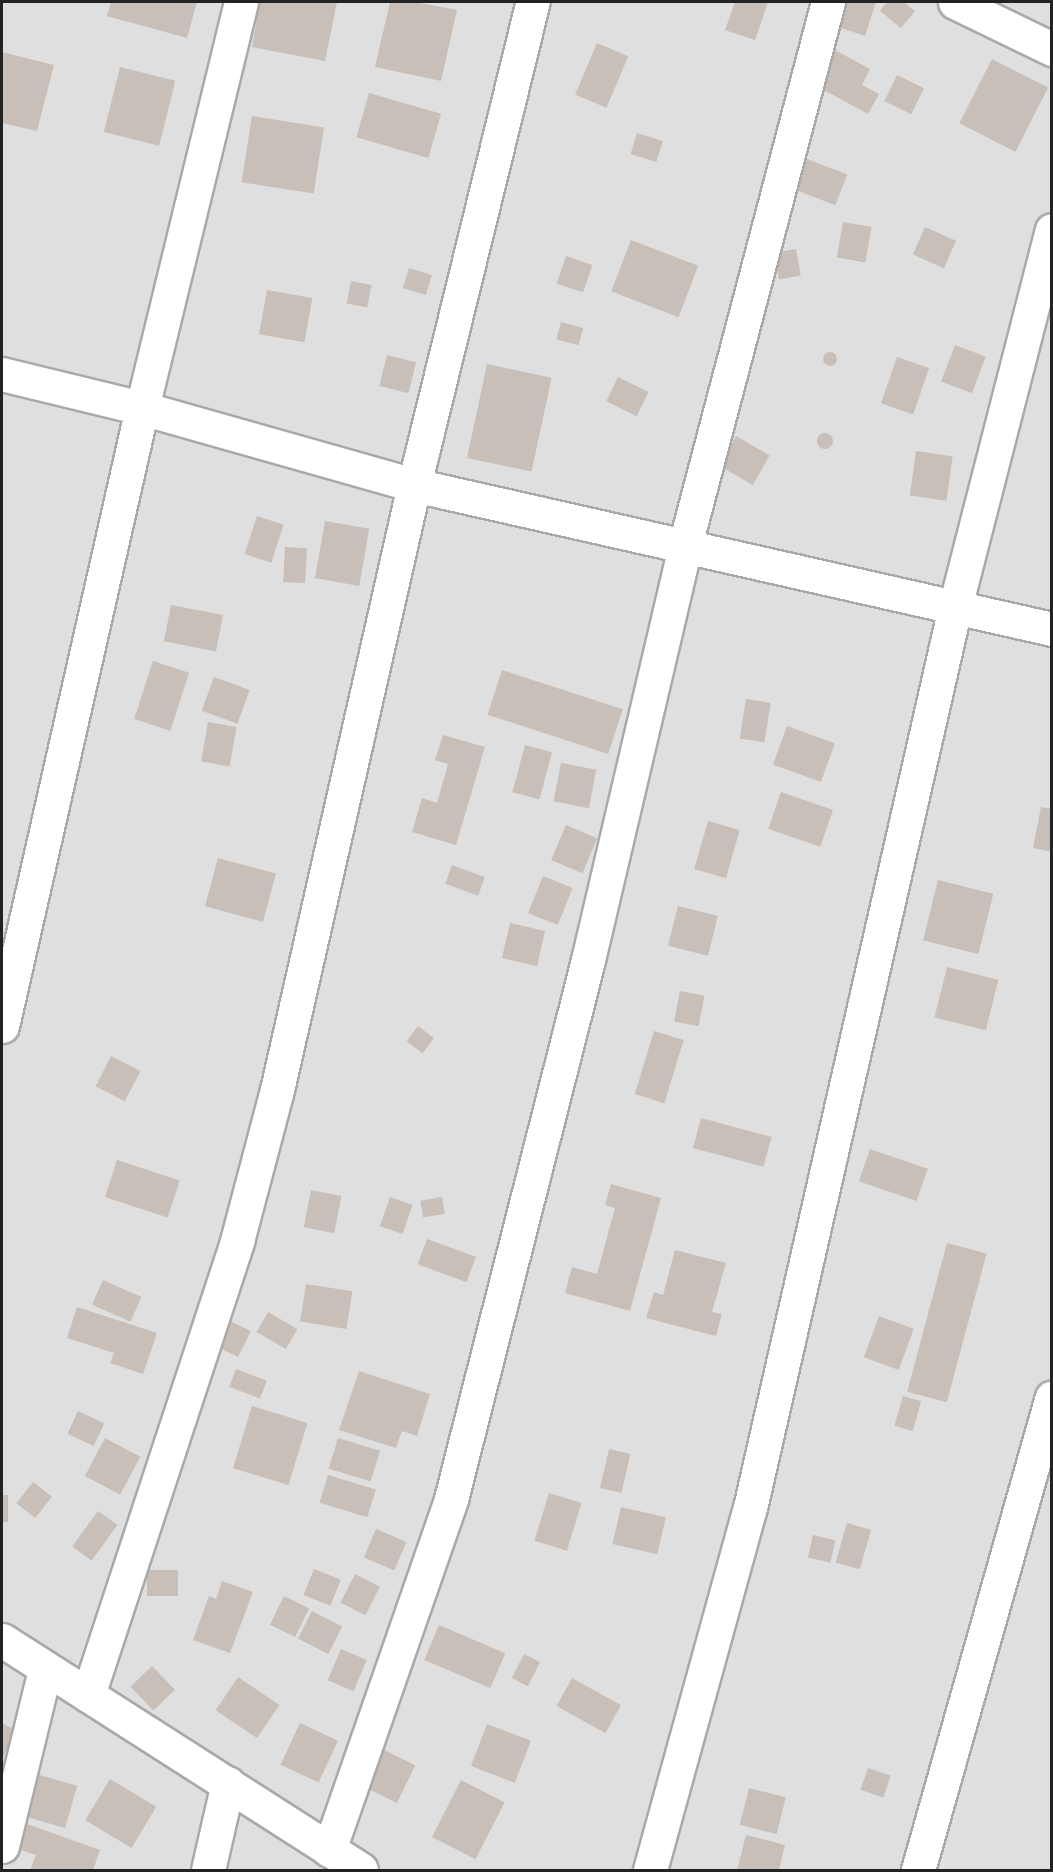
<!DOCTYPE html>
<style>
body{margin:0}
#map{position:relative;width:1053px;height:1872px;overflow:hidden;background:#f2efe9;font-family:Montserrat,sans-serif}
div>[style]{position:absolute}
[style*='--x']{left:calc(var(--x)*1px);top:calc(var(--y)*1px);width:calc(var(--w)*1px);rotate:calc(var(--a)*1deg)}
.residential>*{inset:0;background:#e0dfdf;transform-origin:0 0}
.building>*{inset:0;background:#c7bfb8;transform-origin:0 0}
.round{border-radius:50%}
.roads{filter:drop-shadow(2px 0 #a9a9a9) drop-shadow(-2px 0 #a9a9a9) drop-shadow(0 2px #a9a9a9) drop-shadow(0 -2px #a9a9a9)}
.street>*{height:33px;margin:-16.5px;padding:0 16.5px;transform-origin:16.5px;border-radius:16.5px;background:#fff}
span{translate:-50% -50%;white-space:nowrap;text-align:center;line-height:1.15;-webkit-text-stroke:4.5px #fff;paint-order:stroke}
.frame{position:absolute;inset:0;border:3px solid #222;pointer-events:none}
</style>
<div id="map">
<div class="residential">
<i style="left:2px;top:2px;width:1049px;height:1868px"></i>
</div>
<div class="building">
<i style="clip-path:polygon(111px 2px,197px 2px,187px 38px,107px 16px)"></i>
<i style="clip-path:polygon(260px 2px,337px 2px,325px 61px,252px 47px)"></i>
<i style="clip-path:polygon(390px 2px,415px 2px,457px 10px,441px 81px,375px 67px)"></i>
<i style="clip-path:polygon(735px 2px,768px 2px,755px 40px,725px 30px)"></i>
<i style="clip-path:polygon(842px 2px,876px 2px,865px 36px,835px 26px)"></i>
<i style="clip-path:polygon(887px 2px,904px 2px,915px 11px,901px 28px,880px 11px)"></i>
<i style="left:597px;top:43px;width:34px;height:56px;rotate:23deg"></i>
<i style="clip-path:polygon(833px 49px,870px 69px,862px 85px,879px 94px,868px 114px,813px 84px)"></i>
<i style="clip-path:polygon(2px 52px,54px 65px,37px 131px,2px 123px)"></i>
<i style="left:992px;top:59px;width:63px;height:72px;rotate:27deg"></i>
<i style="left:120px;top:67px;width:57px;height:67px;rotate:14deg"></i>
<i style="left:897px;top:75px;width:30px;height:29px;rotate:26deg"></i>
<i style="left:369px;top:93px;width:75px;height:46px;rotate:16deg"></i>
<i style="left:252px;top:116px;width:73px;height:67px;rotate:9deg"></i>
<i style="left:637px;top:133px;width:27px;height:22px;rotate:17deg"></i>
<i style="left:807px;top:159px;width:43px;height:33px;rotate:21deg"></i>
<i style="left:843px;top:222px;width:29px;height:36px;rotate:10deg"></i>
<i style="left:925px;top:227px;width:34px;height:30px;rotate:24deg"></i>
<i style="left:631px;top:240px;width:72px;height:55px;rotate:21deg"></i>
<i style="left:796px;top:249px;width:27px;height:22px;rotate:80deg"></i>
<i style="left:566px;top:256px;width:28px;height:29px;rotate:19deg"></i>
<i style="left:409px;top:268px;width:24px;height:21px;rotate:17deg"></i>
<i style="left:351px;top:281px;width:21px;height:23px;rotate:11deg"></i>
<i style="left:267px;top:290px;width:46px;height:45px;rotate:10deg"></i>
<i style="left:561px;top:322px;width:23px;height:18px;rotate:15deg"></i>
<i style="left:955px;top:345px;width:33px;height:39px;rotate:21deg"></i>
<i class="round" style="left:823px;top:352px;width:14px;height:14px"></i>
<i style="left:387px;top:355px;width:30px;height:32px;rotate:14deg"></i>
<i style="left:897px;top:357px;width:34px;height:49px;rotate:19deg"></i>
<i style="left:487px;top:364px;width:66px;height:96px;rotate:12deg"></i>
<i style="left:618px;top:377px;width:34px;height:27px;rotate:26deg"></i>
<i class="round" style="left:817px;top:433px;width:16px;height:16px"></i>
<i style="left:736px;top:436px;width:39px;height:34px;rotate:30deg"></i>
<i style="left:916px;top:451px;width:37px;height:45px;rotate:8deg"></i>
<i style="left:257px;top:516px;width:28px;height:40px;rotate:18deg"></i>
<i style="left:325px;top:521px;width:45px;height:58px;rotate:10deg"></i>
<i style="left:285px;top:547px;width:22px;height:35px;rotate:3deg"></i>
<i style="left:171px;top:605px;width:53px;height:37px;rotate:11deg"></i>
<i style="left:153px;top:661px;width:38px;height:61px;rotate:18deg"></i>
<i style="left:502px;top:670px;width:127px;height:47px;rotate:18deg"></i>
<i style="left:214px;top:677px;width:38px;height:36px;rotate:20deg"></i>
<i style="left:746px;top:699px;width:25px;height:40px;rotate:9deg"></i>
<i style="left:208px;top:722px;width:29px;height:40px;rotate:10deg"></i>
<i style="left:787px;top:726px;width:51px;height:41px;rotate:20deg"></i>
<i style="clip-path:polygon(443px 735px,485px 747px,456px 845px,412px 832px,422px 798px,437px 803px,448px 764px,435px 760px)"></i>
<i style="left:525px;top:745px;width:28px;height:49px;rotate:15deg"></i>
<i style="left:561px;top:763px;width:36px;height:39px;rotate:11deg"></i>
<i style="left:781px;top:792px;width:55px;height:39px;rotate:19deg"></i>
<i style="clip-path:polygon(1041px 807px,1052px 809px,1052px 852px,1033px 848px)"></i>
<i style="left:708px;top:821px;width:33px;height:50px;rotate:16deg"></i>
<i style="left:566px;top:825px;width:34px;height:38px;rotate:23deg"></i>
<i style="left:218px;top:858px;width:60px;height:50px;rotate:15deg"></i>
<i style="left:452px;top:865px;width:35px;height:20px;rotate:20deg"></i>
<i style="left:543px;top:876px;width:32px;height:40px;rotate:22deg"></i>
<i style="left:938px;top:880px;width:57px;height:62px;rotate:14deg"></i>
<i style="left:678px;top:906px;width:41px;height:41px;rotate:14deg"></i>
<i style="left:510px;top:923px;width:36px;height:36px;rotate:13deg"></i>
<i style="left:947px;top:967px;width:53px;height:52px;rotate:14deg"></i>
<i style="left:680px;top:991px;width:25px;height:31px;rotate:11deg"></i>
<i style="left:418px;top:1026px;width:20px;height:19px;rotate:37deg"></i>
<i style="left:654px;top:1031px;width:31px;height:66px;rotate:17deg"></i>
<i style="left:111px;top:1056px;width:33px;height:34px;rotate:27deg"></i>
<i style="left:701px;top:1118px;width:73px;height:31px;rotate:15deg"></i>
<i style="left:870px;top:1149px;width:61px;height:34px;rotate:19deg"></i>
<i style="left:117px;top:1160px;width:66px;height:39px;rotate:18deg"></i>
<i style="clip-path:polygon(611px 1184px,661px 1198px,630px 1311px,565px 1293px,572px 1267px,597px 1274px,615px 1208px,605px 1205px)"></i>
<i style="left:311px;top:1190px;width:31px;height:38px;rotate:11deg"></i>
<i style="left:390px;top:1197px;width:24px;height:31px;rotate:19deg"></i>
<i style="left:442px;top:1197px;width:17px;height:22px;rotate:80deg"></i>
<i style="left:427px;top:1239px;width:52px;height:27px;rotate:20deg"></i>
<i style="left:947px;top:1243px;width:41px;height:154px;rotate:15deg"></i>
<i style="clip-path:polygon(675px 1250px,726px 1263px,712px 1312px,722px 1314px,716px 1336px,646px 1318px,654px 1292px,663px 1295px)"></i>
<i style="left:103px;top:1280px;width:42px;height:27px;rotate:24deg"></i>
<i style="left:306px;top:1284px;width:47px;height:38px;rotate:9deg"></i>
<i style="clip-path:polygon(77px 1307px,157px 1333px,143px 1374px,110px 1363px,114px 1353px,67px 1338px)"></i>
<i style="left:268px;top:1312px;width:34px;height:23px;rotate:30deg"></i>
<i style="left:879px;top:1316px;width:37px;height:44px;rotate:20deg"></i>
<i style="left:222px;top:1317px;width:32px;height:29px;rotate:26deg"></i>
<i style="left:236px;top:1369px;width:33px;height:19px;rotate:21deg"></i>
<i style="clip-path:polygon(359px 1371px,430px 1394px,417px 1436px,402px 1431px,396px 1448px,339px 1430px)"></i>
<i style="left:903px;top:1396px;width:19px;height:31px;rotate:16deg"></i>
<i style="left:252px;top:1406px;width:58px;height:65px;rotate:17deg"></i>
<i style="left:78px;top:1411px;width:29px;height:25px;rotate:25deg"></i>
<i style="left:105px;top:1438px;width:40px;height:43px;rotate:28deg"></i>
<i style="left:338px;top:1438px;width:44px;height:32px;rotate:17deg"></i>
<i style="left:609px;top:1449px;width:22px;height:40px;rotate:13deg"></i>
<i style="left:328px;top:1475px;width:50px;height:29px;rotate:17deg"></i>
<i style="left:33px;top:1482px;width:24px;height:27px;rotate:38deg"></i>
<i style="left:549px;top:1493px;width:34px;height:50px;rotate:17deg"></i>
<i style="left:2px;top:1495px;width:6px;height:27px"></i>
<i style="left:621px;top:1507px;width:46px;height:38px;rotate:13deg"></i>
<i style="left:98px;top:1511px;width:24px;height:44px;rotate:36deg"></i>
<i style="left:847px;top:1523px;width:25px;height:41px;rotate:16deg"></i>
<i style="left:376px;top:1529px;width:33px;height:31px;rotate:23deg"></i>
<i style="left:813px;top:1535px;width:23px;height:23px;rotate:13deg"></i>
<i style="left:314px;top:1569px;width:29px;height:28px;rotate:22deg"></i>
<i style="left:147px;top:1570px;width:31px;height:26px"></i>
<i style="left:355px;top:1574px;width:28px;height:32px;rotate:27deg"></i>
<i style="clip-path:polygon(222px 1581px,253px 1592px,230px 1653px,193px 1640px,209px 1596px,216px 1599px)"></i>
<i style="left:284px;top:1596px;width:28px;height:32px;rotate:26deg"></i>
<i style="left:312px;top:1611px;width:34px;height:31px;rotate:27deg"></i>
<i style="left:439px;top:1625px;width:72px;height:38px;rotate:23deg"></i>
<i style="left:341px;top:1649px;width:28px;height:34px;rotate:23deg"></i>
<i style="left:524px;top:1654px;width:18px;height:27px;rotate:27deg"></i>
<i style="left:152px;top:1666px;width:33px;height:30px;rotate:46deg"></i>
<i style="left:238px;top:1677px;width:50px;height:40px;rotate:34deg"></i>
<i style="left:572px;top:1678px;width:56px;height:32px;rotate:29deg"></i>
<i style="clip-path:polygon(2px 1723px,17px 1731px,2px 1759px)"></i>
<i style="left:300px;top:1723px;width:42px;height:46px;rotate:25deg"></i>
<i style="left:487px;top:1724px;width:47px;height:45px;rotate:21deg"></i>
<i style="left:374px;top:1745px;width:46px;height:42px;rotate:26deg"></i>
<i style="left:868px;top:1768px;width:24px;height:23px;rotate:19deg"></i>
<i style="left:33px;top:1773px;width:46px;height:44px;rotate:16deg"></i>
<i style="left:110px;top:1779px;width:54px;height:48px;rotate:31deg"></i>
<i style="left:461px;top:1780px;width:49px;height:64px;rotate:27deg"></i>
<i style="left:749px;top:1788px;width:38px;height:38px;rotate:14deg"></i>
<i style="clip-path:polygon(27px 1824px,100px 1850px,93px 1870px,30px 1870px,36px 1855px,17px 1849px)"></i>
<i style="clip-path:polygon(746px 1835px,785px 1845px,779px 1870px,737px 1870px)"></i>
</div>
<div class="roads">
<div class="street">
<i style="--x:955;--y:2;--w:108;--a:25.9"></i>
<i style="--x:2;--y:374;--w:144;--a:13.7"></i>
<i style="--x:142;--y:408;--w:283;--a:15.8"></i>
<i style="--x:414;--y:485;--w:654;--a:12.72"></i>
<i style="--x:2;--y:1026;--w:634;--a:-77.24"></i>
<i style="--x:142;--y:408;--w:418;--a:-76.3"></i>
<i style="--x:2;--y:1640;--w:426;--a:32.6"></i>
<i style="--x:88;--y:1695;--w:478;--a:-71.8"></i>
<i style="--x:237;--y:1241;--w:156;--a:-75.2"></i>
<i style="--x:277;--y:1090;--w:620;--a:-77.24"></i>
<i style="--x:414;--y:485;--w:497;--a:-76.2"></i>
<i style="--x:2;--y:1846;--w:182;--a:-76.3"></i>
<i style="--x:329;--y:1850;--w:372;--a:-70.8"></i>
<i style="--x:451;--y:1499;--w:556;--a:-75.74"></i>
<i style="--x:588;--y:960;--w:426;--a:-76.8"></i>
<i style="--x:685;--y:545;--w:562;--a:-75.25"></i>
<i style="--x:208;--y:1870;--w:89;--a:-77.1"></i>
<i style="--x:650;--y:1870;--w:376;--a:-74.6"></i>
<i style="--x:750;--y:1508;--w:924;--a:-77.18"></i>
<i style="--x:955;--y:607;--w:389;--a:-75.6"></i>
<i style="--x:918;--y:1870;--w:491;--a:-74.2"></i>
</div>
</div>
<div class="frame"></div>
</div>
